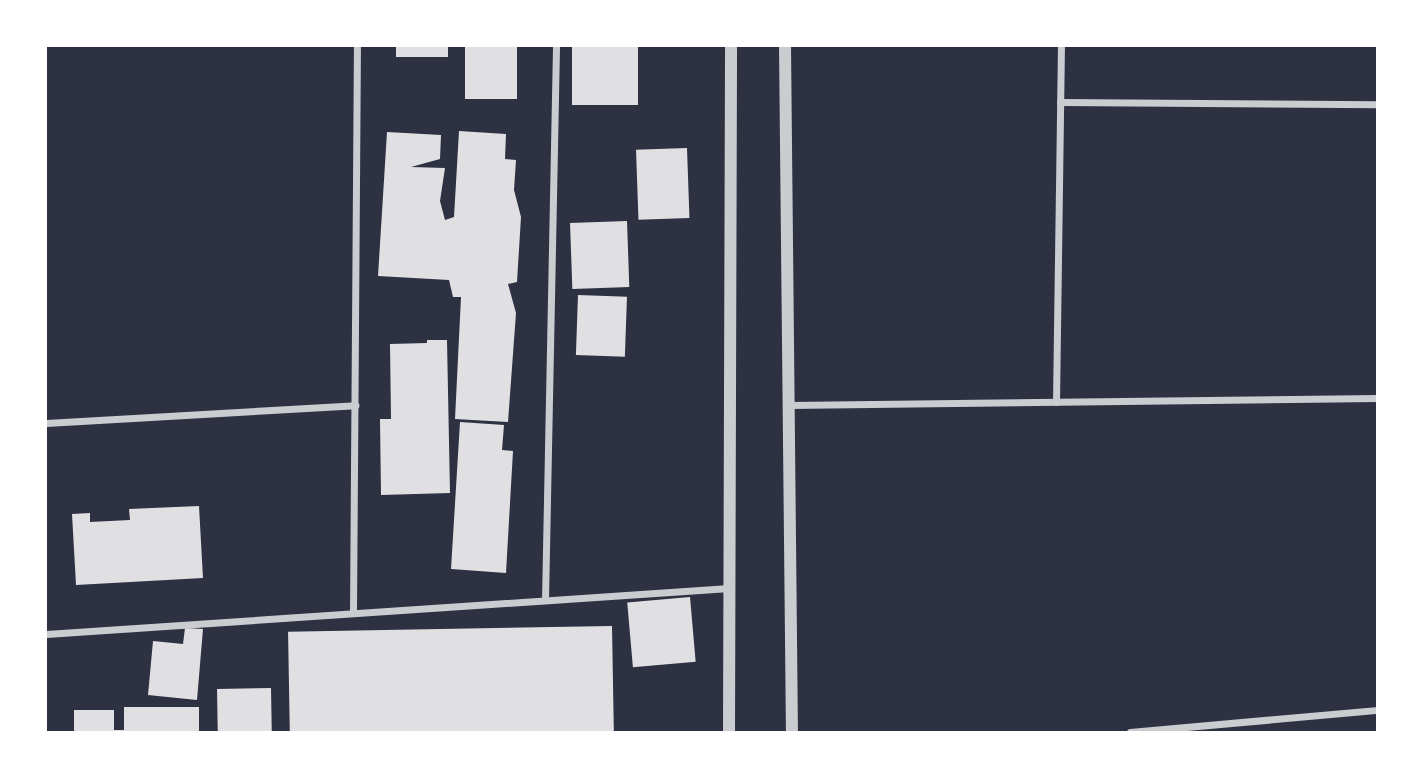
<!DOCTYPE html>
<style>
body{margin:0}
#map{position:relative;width:1423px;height:778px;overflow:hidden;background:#2d3142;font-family:"IBM Plex Sans",sans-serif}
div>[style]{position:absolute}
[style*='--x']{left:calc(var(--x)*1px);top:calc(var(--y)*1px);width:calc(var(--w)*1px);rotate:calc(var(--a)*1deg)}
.building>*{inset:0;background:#e0e0e3;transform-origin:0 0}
.minor>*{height:7px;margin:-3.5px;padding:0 3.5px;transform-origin:3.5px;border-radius:3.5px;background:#caccd0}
.tertiary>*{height:12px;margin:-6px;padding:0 6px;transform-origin:6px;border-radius:6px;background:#caccd0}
span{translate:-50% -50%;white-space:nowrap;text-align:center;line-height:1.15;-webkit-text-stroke:7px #fff;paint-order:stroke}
.frame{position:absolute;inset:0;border:47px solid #fff;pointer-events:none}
</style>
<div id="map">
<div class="building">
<i style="left:396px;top:46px;width:52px;height:11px"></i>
<i style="left:465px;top:46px;width:52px;height:53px"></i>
<i style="left:572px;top:46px;width:66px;height:59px"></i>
<i style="clip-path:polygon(459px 131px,506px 134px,505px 159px,516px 160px,514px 190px,521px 217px,517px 282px,508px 284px,516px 313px,508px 422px,455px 419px,461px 297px,453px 297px,449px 280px,378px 276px,387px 132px,441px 135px,440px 159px,411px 167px,445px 168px,440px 201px,445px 220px,454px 217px)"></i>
<i style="left:687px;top:148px;width:70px;height:51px;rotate:88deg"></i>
<i style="left:627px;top:221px;width:66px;height:57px;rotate:88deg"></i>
<i style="left:578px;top:295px;width:49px;height:60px;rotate:2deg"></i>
<i style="clip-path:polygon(427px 340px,447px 340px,450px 493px,381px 495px,380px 419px,391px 419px,390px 344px,427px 343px)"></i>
<i style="clip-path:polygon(460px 422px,504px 425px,502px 450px,513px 451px,506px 573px,451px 569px)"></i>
<i style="clip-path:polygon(199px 506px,203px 578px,76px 585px,72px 514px,90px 513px,90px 522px,130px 520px,129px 509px)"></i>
<i style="left:690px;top:597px;width:65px;height:63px;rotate:85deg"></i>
<i style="left:612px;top:626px;width:106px;height:324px;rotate:89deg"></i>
<i style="clip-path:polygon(185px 628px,203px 629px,197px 700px,148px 695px,153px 641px,183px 644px)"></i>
<i style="left:271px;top:688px;width:44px;height:54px;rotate:89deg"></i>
<i style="clip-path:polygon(124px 707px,199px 707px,199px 732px,74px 732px,74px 710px,114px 710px,114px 730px,124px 730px)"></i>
</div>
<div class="minor">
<i style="--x:1060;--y:102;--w:318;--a:0.4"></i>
<i style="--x:1056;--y:402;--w:356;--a:-89.2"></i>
<i style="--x:789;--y:405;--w:589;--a:-0.68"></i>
<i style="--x:46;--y:423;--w:310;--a:-3.3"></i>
<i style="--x:545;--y:600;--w:554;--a:-88.86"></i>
<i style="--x:353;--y:613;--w:567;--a:-89.6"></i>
<i style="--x:46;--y:634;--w:685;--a:-3.85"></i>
<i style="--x:1130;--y:732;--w:249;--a:-5.1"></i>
</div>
<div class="tertiary">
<i style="--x:785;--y:46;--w:686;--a:89.42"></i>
<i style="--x:729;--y:732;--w:686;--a:-89.83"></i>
</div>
<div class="frame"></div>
</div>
